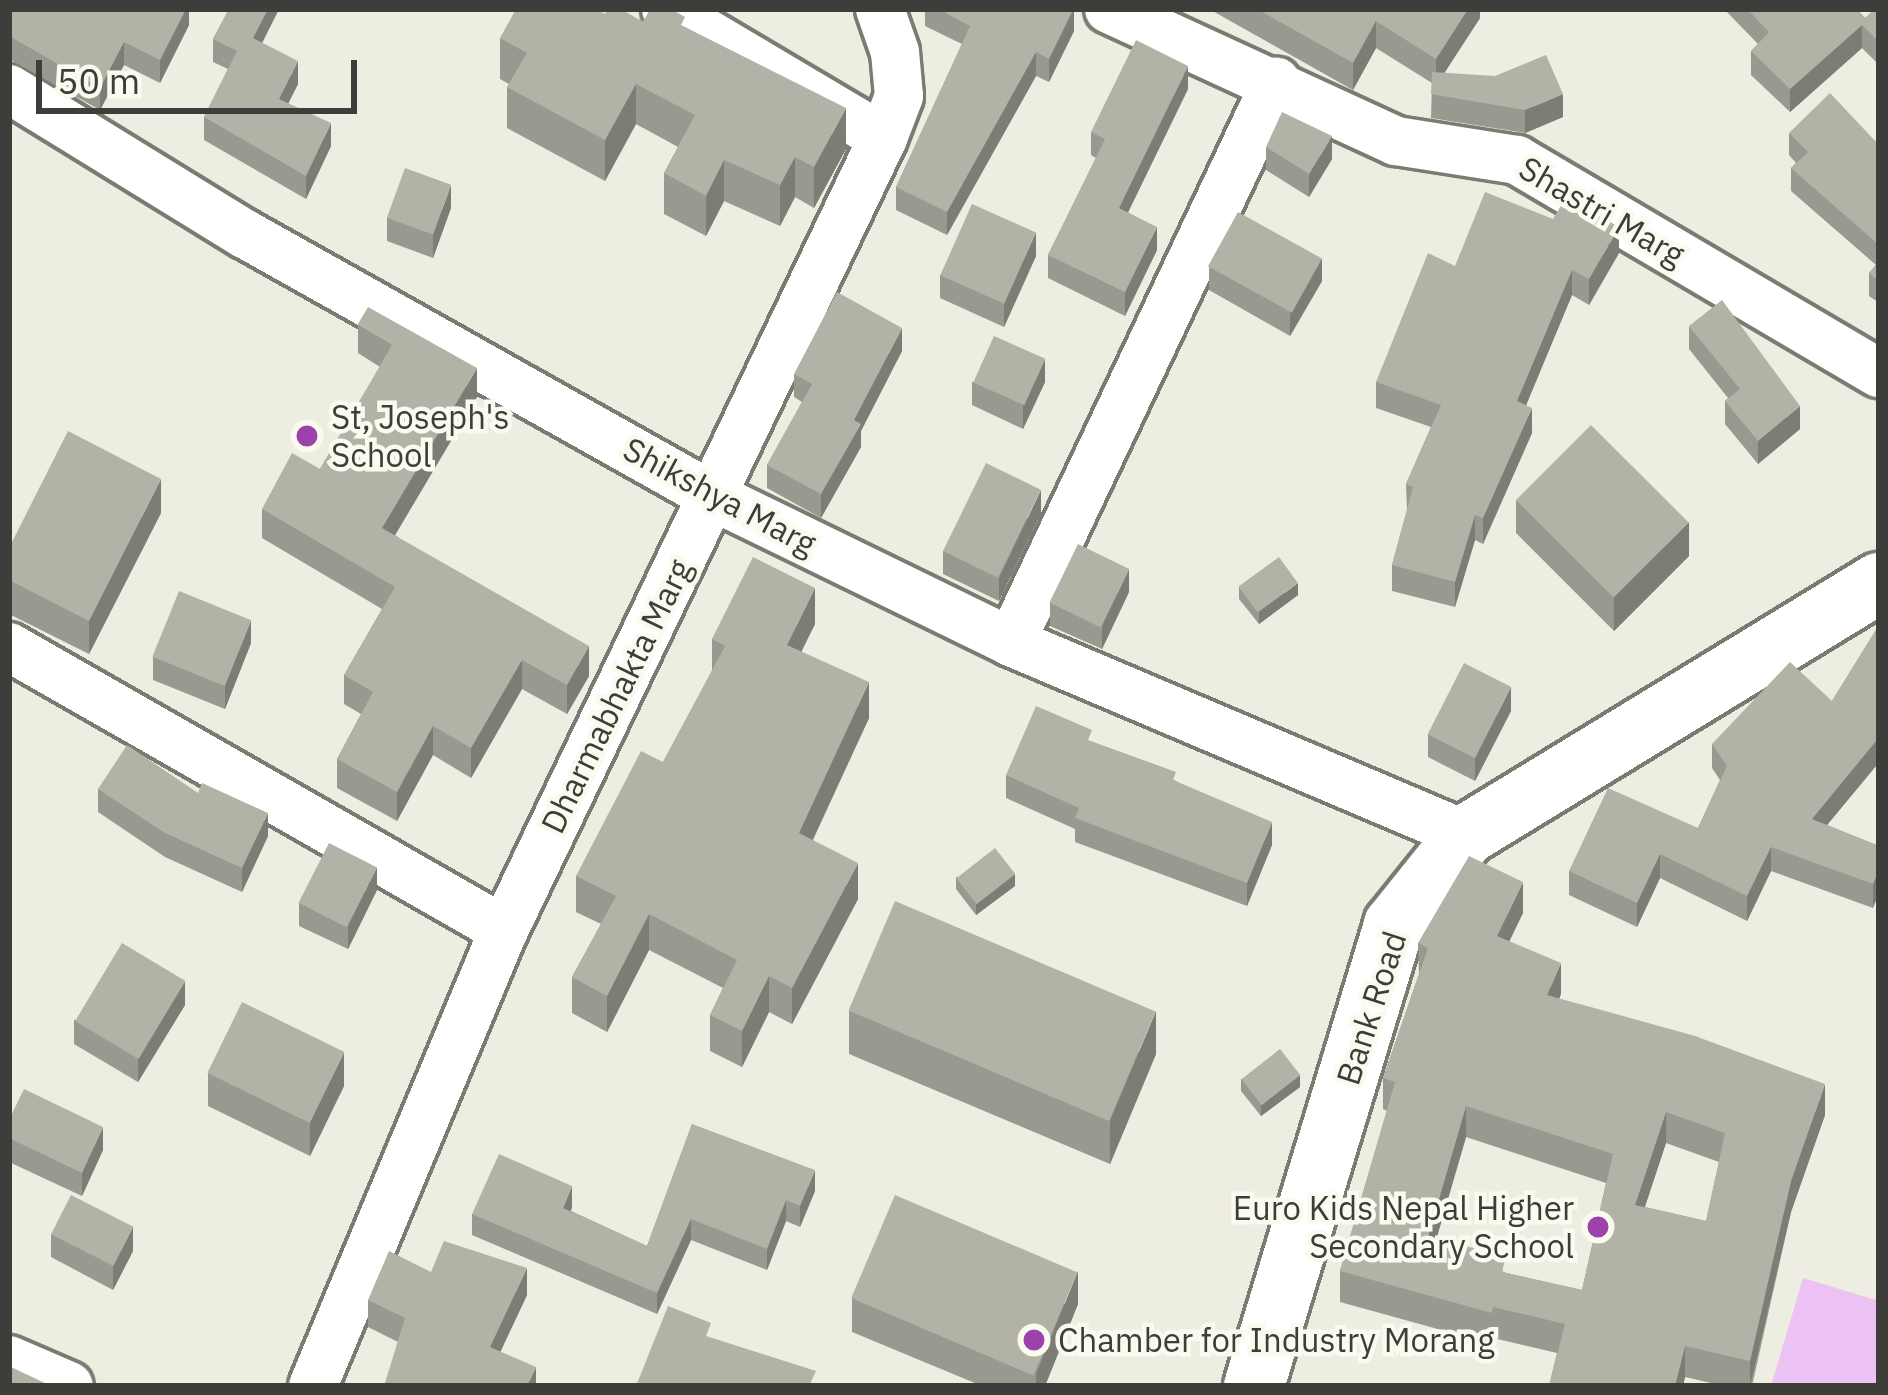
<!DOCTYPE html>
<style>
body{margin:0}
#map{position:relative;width:1888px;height:1395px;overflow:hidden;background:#eeede2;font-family:"IBM Plex Sans",sans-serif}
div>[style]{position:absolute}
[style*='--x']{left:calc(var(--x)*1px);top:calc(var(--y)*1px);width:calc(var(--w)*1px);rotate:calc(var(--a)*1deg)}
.green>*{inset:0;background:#ecc1f3}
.roads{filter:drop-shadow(3px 0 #7c7b71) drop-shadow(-3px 0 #7c7b71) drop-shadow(0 3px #7c7b71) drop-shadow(0 -3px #7c7b71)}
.minor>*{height:48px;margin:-24px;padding:0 24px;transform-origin:24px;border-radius:24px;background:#fff}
.major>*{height:60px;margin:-30px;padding:0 30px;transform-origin:30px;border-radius:30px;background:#fff}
.wall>*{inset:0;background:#9a9990}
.shaded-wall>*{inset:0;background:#7d7d75}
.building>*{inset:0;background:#b3b2a7;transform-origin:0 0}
.dots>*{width:33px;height:33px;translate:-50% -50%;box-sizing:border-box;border:6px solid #fbfaef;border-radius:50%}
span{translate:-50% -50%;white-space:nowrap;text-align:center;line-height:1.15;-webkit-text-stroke:9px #fbfaef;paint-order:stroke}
.street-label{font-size:33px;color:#3d3d39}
.poi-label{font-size:33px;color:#3d3d39}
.left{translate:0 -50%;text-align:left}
.right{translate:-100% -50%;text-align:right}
.frame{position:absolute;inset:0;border:12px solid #3d3d39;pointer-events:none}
.scale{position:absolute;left:36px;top:60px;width:321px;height:54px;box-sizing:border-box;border:6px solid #3d3d39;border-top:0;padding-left:15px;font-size:36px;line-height:42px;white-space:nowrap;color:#3d3d39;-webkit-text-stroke:9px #fbfaef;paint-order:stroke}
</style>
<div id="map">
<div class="green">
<i style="clip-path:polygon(1803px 1278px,1879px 1301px,1879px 1386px,1771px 1386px)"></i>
</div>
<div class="roads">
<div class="minor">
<i style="--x:666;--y:9;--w:252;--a:30.7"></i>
<i style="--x:1109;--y:9;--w:316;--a:24.7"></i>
<i style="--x:1396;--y:141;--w:122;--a:8.9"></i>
<i style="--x:1517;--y:160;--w:420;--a:30.5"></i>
<i style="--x:9;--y:89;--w:277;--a:31.6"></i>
<i style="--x:245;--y:234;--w:535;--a:29.29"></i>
<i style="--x:712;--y:496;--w:333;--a:26"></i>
<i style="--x:1011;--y:642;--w:494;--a:23"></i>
<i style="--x:1011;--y:642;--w:620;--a:-64.68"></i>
<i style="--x:9;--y:647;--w:570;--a:29.76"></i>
<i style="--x:9;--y:1360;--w:65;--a:23.4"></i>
<i style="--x:313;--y:1386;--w:494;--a:-67.3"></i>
<i style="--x:504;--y:930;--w:878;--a:-64.43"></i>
<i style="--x:883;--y:138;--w:45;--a:-69.1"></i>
<i style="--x:899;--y:96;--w:44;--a:-95.2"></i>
<i style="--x:895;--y:52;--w:46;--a:-109.2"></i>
</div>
<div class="major">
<i style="--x:1254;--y:1386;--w:482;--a:-73.1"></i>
<i style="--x:1394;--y:925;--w:115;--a:-51.3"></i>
<i style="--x:1466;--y:835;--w:484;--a:-31.4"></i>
</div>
</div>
<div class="wall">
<i style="clip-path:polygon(9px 9px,189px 9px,189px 25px,160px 83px,124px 65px,100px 110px,9px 59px)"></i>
<i style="clip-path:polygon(229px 9px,279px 9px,262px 43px,298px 84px,288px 103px,331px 146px,306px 199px,204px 140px,204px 117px,228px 69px,213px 62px,213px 39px)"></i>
<i style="clip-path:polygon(925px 9px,1074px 9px,1074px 31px,1049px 82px,1036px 76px,947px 235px,896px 210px,896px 187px,962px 44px,925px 26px)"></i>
<i style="clip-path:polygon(1209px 9px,1480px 9px,1480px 18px,1444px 73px,1563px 117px,1525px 133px,1431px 118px,1432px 83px,1376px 48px,1353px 90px)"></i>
<i style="clip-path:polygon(1724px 9px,1857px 9px,1865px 18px,1879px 9px,1879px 65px,1862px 48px,1790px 112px,1751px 75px,1751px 51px,1758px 44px)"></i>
<i style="clip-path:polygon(605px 14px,685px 27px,846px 149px,814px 208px,795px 197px,780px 226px,724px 201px,706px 236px,664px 214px,664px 173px,678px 147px,636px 124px,605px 181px,507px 128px,507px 87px,509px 84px,500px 79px,500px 38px)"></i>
<i style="clip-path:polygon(1188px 89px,1128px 212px,1157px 250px,1125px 316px,1048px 278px,1048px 255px,1096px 158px,1091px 155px,1091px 132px)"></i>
<i style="clip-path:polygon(1789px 133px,1879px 145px,1879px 303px,1869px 296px,1869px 273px,1876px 265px,1791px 191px,1791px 168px,1796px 163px,1789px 155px)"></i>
<i style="clip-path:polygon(1266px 147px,1332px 159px,1309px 197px,1266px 170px)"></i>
<i style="clip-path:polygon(451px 208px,433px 258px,387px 241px,387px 218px)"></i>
<i style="clip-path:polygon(1619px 253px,1589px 305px,1572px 295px,1526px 405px,1532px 433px,1483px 544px,1475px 540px,1455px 607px,1392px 591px,1392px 565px,1407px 510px,1406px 484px,1431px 427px,1376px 408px,1376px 382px,1455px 266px)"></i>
<i style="clip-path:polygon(1036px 256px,1004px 327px,940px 298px,940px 275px)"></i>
<i style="clip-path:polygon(1209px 267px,1322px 281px,1290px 336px,1209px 290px)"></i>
<i style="clip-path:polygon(358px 324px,477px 397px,395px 535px,589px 676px,567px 714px,522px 689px,471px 778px,433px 755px,397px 821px,337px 788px,337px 759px,361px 714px,344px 704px,344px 675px,382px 609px,262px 538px,262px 509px,320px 469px,380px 367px,358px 353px)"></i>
<i style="clip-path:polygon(1689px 326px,1800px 429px,1758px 464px,1725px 424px,1725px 401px,1728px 398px,1689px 349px)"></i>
<i style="clip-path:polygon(902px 351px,861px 431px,861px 447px,821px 518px,767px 488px,767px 465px,802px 402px,794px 397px,794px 374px)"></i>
<i style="clip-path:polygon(972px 382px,1045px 382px,1023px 429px,972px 405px)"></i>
<i style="clip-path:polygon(1516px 500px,1689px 556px,1614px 631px,1516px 533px)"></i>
<i style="clip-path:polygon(161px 513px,89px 654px,9px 614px,9px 548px)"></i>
<i style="clip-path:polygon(1041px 513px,999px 601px,943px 574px,943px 551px)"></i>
<i style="clip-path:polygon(1239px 587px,1298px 595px,1259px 624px,1239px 599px)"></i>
<i style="clip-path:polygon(1129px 592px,1102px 649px,1050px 626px,1050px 603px)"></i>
<i style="clip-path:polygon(815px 624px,801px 651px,869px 718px,813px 840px,858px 899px,792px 1024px,769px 1012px,742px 1067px,710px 1051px,710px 1015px,723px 988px,649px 950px,607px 1032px,572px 1013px,572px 977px,601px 924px,576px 912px,576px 876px,663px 762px,712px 671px,712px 639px)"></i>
<i style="clip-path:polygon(1879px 625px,1879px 767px,1876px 766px,1827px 825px,1879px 846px,1873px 908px,1771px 871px,1747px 921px,1660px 878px,1637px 927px,1569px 895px,1569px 871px,1698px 828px,1720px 780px,1712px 768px,1712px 744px,1832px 701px)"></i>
<i style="clip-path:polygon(251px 643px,225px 709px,153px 680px,153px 657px)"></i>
<i style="clip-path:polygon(1511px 711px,1475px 781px,1428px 757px,1428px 734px)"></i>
<i style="clip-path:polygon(1092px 742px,1176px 781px,1272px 845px,1247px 906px,1075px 842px,1075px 829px,1006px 798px,1006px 775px)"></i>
<i style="clip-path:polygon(98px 789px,198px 793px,268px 836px,242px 892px,165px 857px,98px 812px)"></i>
<i style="clip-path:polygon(956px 877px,1015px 886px,976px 915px,956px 889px)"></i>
<i style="clip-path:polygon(377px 890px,348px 949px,299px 926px,299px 903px)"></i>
<i style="clip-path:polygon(evenodd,1523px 913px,1509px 941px,1561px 994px,1559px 999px,1825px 1115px,1791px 1212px,1752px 1386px,1724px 1386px,1685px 1377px,1683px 1386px,1549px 1386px,1557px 1353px,1493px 1338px,1492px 1344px,1340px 1302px,1340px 1271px,1387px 1111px,1383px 1109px,1383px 1078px,1419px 974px,1418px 943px,1523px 913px,1466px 1137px,1606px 1183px,1582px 1290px,1506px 1273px,1436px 1239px,1466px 1137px,1523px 913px,1666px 1143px,1719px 1162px,1706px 1221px,1645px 1207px,1666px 1143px)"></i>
<i style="clip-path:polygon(185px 1005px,138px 1082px,74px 1044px,74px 1020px)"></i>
<i style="clip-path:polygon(849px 1011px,1156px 1054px,1110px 1164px,849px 1054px)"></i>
<i style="clip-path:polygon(208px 1073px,344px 1086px,310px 1156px,208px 1106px)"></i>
<i style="clip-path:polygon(1241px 1079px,1300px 1087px,1261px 1116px,1241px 1091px)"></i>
<i style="clip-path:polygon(9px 1120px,103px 1150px,82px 1196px,9px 1162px)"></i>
<i style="clip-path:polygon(692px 1124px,815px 1191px,800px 1227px,786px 1221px,767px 1270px,691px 1240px,657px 1314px,472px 1235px,472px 1214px,572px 1207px,571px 1211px,647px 1246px)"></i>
<i style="clip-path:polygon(51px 1234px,133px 1251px,113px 1290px,51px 1257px)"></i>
<i style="clip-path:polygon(431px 1272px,527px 1295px,500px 1352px,536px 1386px,398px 1342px,368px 1327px,368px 1300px)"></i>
<i style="clip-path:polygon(852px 1298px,1078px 1304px,1045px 1386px,982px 1386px,852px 1332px)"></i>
</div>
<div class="shaded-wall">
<i style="clip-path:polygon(186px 9px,189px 9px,189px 25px,160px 83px,160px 60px)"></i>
<i style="clip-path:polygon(268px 9px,279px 9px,253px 61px,253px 38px)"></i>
<i style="clip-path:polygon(1074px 9px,1074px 31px,1049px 82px,1049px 59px)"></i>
<i style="clip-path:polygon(1468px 9px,1480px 9px,1480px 18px,1436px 86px,1436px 59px)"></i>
<i style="clip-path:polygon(1376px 21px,1376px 48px,1353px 90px,1353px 63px)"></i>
<i style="clip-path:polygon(1862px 25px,1862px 48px,1790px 112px,1790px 89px)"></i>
<i style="clip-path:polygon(124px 42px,124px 65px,100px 110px,100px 88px)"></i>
<i style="clip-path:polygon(1036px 52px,1036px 76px,947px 235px,947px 212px)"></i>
<i style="clip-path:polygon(298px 61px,298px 84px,279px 122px,279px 99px)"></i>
<i style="clip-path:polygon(1188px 66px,1188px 89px,1119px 231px,1119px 208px)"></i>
<i style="clip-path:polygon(636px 84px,636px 124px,605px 181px,605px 140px)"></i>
<i style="clip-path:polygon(1563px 94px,1563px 117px,1525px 133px,1525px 110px)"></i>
<i style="clip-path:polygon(846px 108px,846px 149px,814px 208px,814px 167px)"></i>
<i style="clip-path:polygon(331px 123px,331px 146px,306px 199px,306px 176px)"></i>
<i style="clip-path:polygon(1332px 136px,1332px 159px,1309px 197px,1309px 174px)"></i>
<i style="clip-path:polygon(795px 157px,795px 197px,780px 226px,780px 185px)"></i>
<i style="clip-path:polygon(724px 160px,724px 201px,706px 236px,706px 196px)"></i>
<i style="clip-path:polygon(451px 185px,451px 208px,433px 258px,433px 235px)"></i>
<i style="clip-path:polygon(1157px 227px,1157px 250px,1125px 316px,1125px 292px)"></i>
<i style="clip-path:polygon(1619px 227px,1619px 253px,1589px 305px,1589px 279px)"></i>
<i style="clip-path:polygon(1036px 232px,1036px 256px,1004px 327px,1004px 304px)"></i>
<i style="clip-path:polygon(1322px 258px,1322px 281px,1290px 336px,1290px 313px)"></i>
<i style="clip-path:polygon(1572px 270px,1572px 295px,1517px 427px,1517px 401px)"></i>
<i style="clip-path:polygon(902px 328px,902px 351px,861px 431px,861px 447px,821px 518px,821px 494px,854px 420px)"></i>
<i style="clip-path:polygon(1045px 359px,1045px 382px,1023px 429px,1023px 406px)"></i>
<i style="clip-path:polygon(477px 368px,477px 397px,382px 557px,382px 528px)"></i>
<i style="clip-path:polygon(1800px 406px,1800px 429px,1758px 464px,1758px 441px)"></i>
<i style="clip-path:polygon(1532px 408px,1532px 433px,1483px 544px,1483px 518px)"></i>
<i style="clip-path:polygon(161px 479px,161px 513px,89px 654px,89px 621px)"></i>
<i style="clip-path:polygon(1041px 490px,1041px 513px,999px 601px,999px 578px)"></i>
<i style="clip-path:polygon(1475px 515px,1475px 540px,1455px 607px,1455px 582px)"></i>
<i style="clip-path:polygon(1689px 522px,1689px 556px,1614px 631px,1614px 597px)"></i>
<i style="clip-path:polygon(1129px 569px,1129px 592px,1102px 649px,1102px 626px)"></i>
<i style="clip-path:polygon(1298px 583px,1298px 595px,1259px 624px,1259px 612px)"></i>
<i style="clip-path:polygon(815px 588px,815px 624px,787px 681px,787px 645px)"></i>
<i style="clip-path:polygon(251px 620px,251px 643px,225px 709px,225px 686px)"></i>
<i style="clip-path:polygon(589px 646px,589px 676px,567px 714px,567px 685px)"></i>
<i style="clip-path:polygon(522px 660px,522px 689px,471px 778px,471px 748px)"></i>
<i style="clip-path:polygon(869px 682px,869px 718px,799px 869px,799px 833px)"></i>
<i style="clip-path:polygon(1511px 687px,1511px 711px,1475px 781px,1475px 758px)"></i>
<i style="clip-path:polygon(433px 726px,433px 755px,397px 821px,397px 792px)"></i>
<i style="clip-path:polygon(1876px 741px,1876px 766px,1812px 843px,1812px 819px)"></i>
<i style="clip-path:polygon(268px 813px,268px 836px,242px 892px,242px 868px)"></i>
<i style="clip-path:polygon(1272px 822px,1272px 845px,1247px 906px,1247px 883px)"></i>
<i style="clip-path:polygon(1771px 847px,1771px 871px,1747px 921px,1747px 896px)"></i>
<i style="clip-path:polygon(1660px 854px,1660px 878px,1637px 927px,1637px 903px)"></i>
<i style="clip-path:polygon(858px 863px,858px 899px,792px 1024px,792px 988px)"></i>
<i style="clip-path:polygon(377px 867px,377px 890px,348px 949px,348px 926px)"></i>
<i style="clip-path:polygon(1879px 869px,1879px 893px,1873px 908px,1873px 884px)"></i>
<i style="clip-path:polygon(1015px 874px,1015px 886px,976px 915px,976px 903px)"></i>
<i style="clip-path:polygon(1523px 882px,1523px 913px,1497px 967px,1497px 936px)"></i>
<i style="clip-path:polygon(649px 914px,649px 950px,607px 1032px,607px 996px)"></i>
<i style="clip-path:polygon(1561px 963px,1561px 994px,1547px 1027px,1547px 995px)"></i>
<i style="clip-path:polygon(769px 976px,769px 1012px,742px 1067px,742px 1031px)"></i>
<i style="clip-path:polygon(185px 981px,185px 1005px,138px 1082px,138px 1058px)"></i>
<i style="clip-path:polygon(1156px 1011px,1156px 1054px,1110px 1164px,1110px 1121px)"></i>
<i style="clip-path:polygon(344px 1052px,344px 1086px,310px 1156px,310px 1122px)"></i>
<i style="clip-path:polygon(1300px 1075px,1300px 1087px,1261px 1116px,1261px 1104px)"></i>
<i style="clip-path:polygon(1825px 1084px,1825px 1115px,1791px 1212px,1750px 1386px,1750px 1361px,1791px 1181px)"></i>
<i style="clip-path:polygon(1466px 1106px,1466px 1137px,1428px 1268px,1428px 1237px)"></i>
<i style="clip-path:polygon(1666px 1112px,1666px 1143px,1635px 1236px,1635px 1205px)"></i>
<i style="clip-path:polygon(103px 1127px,103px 1150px,82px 1196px,82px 1173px)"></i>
<i style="clip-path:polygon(815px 1170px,815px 1191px,800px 1227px,800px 1206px)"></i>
<i style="clip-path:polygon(572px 1186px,572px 1207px,563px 1229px,563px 1208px)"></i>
<i style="clip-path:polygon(786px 1200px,786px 1221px,767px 1270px,767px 1249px)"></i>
<i style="clip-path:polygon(691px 1219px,691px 1240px,657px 1314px,657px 1293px)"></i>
<i style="clip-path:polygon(133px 1227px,133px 1251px,113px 1290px,113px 1266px)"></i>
<i style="clip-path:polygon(527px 1268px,527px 1295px,490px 1374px,490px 1347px)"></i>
<i style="clip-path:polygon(1078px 1271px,1078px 1304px,1045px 1386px,1036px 1386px,1036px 1374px)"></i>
<i style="clip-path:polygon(1685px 1346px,1685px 1377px,1683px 1386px,1675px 1386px)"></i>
<i style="clip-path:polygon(536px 1367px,536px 1386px,527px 1386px)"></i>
</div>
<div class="building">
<i style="clip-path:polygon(9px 9px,186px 9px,160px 60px,124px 42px,100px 88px,9px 36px)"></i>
<i style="clip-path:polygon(229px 9px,268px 9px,253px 38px,298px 61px,279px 99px,331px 123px,306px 176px,204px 117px,237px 51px,213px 39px)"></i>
<i style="clip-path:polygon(516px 9px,596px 9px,605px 14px,608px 9px,621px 9px,643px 22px,650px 9px,671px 9px,685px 17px,681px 25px,846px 108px,814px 167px,795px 157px,780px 185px,724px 160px,706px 196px,664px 173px,695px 115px,636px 84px,605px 140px,507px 87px,527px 53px,500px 38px)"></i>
<i style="clip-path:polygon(938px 9px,1073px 9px,1049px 59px,1036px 52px,947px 212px,896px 187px,970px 26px)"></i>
<i style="clip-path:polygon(1257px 9px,1468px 9px,1436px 59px,1376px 21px,1353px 63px)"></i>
<i style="clip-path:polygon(1747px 9px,1857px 9px,1865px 18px,1874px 9px,1879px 9px,1879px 42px,1862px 25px,1790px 89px,1751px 51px,1769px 32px)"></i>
<i style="clip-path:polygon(1136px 40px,1188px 66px,1119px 208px,1157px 227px,1125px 292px,1048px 255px,1105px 139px,1091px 132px)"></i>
<i style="clip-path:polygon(1546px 55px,1563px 94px,1525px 110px,1431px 94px,1432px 72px,1495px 76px)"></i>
<i style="clip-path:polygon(1830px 93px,1879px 145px,1879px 245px,1791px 168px,1808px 152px,1789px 133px)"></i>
<i style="clip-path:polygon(1282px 112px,1332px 136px,1309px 174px,1266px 147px)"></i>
<i style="left:405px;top:168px;width:49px;height:53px;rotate:20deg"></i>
<i style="clip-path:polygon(1485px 192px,1553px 219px,1566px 197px,1619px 227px,1589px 279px,1572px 270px,1517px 401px,1532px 408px,1483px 518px,1475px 515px,1455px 582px,1392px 565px,1413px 487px,1406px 484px,1441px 405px,1376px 382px,1428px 253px,1455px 266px)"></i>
<i style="left:972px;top:204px;width:70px;height:78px;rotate:24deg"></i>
<i style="left:1238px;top:212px;width:96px;height:62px;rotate:29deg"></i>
<i style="clip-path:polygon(1879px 261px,1879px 281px,1869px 273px)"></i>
<i style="clip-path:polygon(837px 292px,902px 328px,854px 420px,861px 424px,821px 494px,767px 465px,812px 384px,794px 374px)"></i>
<i style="clip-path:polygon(1722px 300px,1800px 406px,1758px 441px,1725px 401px,1740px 389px,1689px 326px)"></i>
<i style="clip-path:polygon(368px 307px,477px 368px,382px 528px,589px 646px,567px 685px,522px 660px,471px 748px,433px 726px,397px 792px,337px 759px,373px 692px,344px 675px,395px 587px,262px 509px,292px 453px,320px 469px,392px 345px,358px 324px)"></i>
<i style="left:994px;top:336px;width:56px;height:51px;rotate:24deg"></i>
<i style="left:1591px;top:425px;width:138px;height:106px;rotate:45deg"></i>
<i style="clip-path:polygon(68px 431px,161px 479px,89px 621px,9px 580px,9px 548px)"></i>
<i style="left:986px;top:463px;width:61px;height:98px;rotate:26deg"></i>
<i style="left:1078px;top:544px;width:57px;height:65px;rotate:26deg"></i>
<i style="clip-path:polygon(753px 557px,815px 588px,787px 645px,869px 682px,799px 833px,858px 863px,792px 988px,769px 976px,742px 1031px,710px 1015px,737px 960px,649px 914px,607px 996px,572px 977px,616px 896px,576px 876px,641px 751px,663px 762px,725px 646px,712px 639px)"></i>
<i style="left:1279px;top:557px;width:32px;height:50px;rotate:54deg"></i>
<i style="left:179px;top:591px;width:78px;height:71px;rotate:22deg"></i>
<i style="clip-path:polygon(1879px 625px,1879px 743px,1876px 741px,1812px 819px,1879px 846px,1879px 869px,1873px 884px,1771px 847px,1747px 896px,1660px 854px,1637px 903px,1569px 871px,1608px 788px,1698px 828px,1727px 766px,1712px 744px,1790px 662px,1832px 701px)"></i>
<i style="left:1464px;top:663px;width:53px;height:80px;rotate:27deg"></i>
<i style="clip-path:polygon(1036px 706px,1092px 730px,1088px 740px,1176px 772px,1173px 780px,1272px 822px,1247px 883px,1075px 818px,1079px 808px,1006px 775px)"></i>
<i style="clip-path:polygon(127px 745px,198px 793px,202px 783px,268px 813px,242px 868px,165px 833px,98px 789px)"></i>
<i style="left:329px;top:843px;width:54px;height:67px;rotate:27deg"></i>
<i style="left:995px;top:848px;width:33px;height:49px;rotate:52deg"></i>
<i style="clip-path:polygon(evenodd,1469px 856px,1523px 882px,1497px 936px,1561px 963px,1547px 995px,1695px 1036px,1825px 1084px,1791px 1181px,1750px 1361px,1685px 1346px,1675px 1386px,1549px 1386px,1565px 1324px,1493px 1307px,1492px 1313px,1340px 1271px,1395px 1082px,1383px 1078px,1428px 948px,1418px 943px,1469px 856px,1466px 1106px,1613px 1154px,1582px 1290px,1502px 1272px,1506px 1256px,1428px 1237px,1466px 1106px,1469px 856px,1666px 1112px,1725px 1133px,1706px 1221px,1635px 1205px,1666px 1112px)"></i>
<i style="left:895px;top:901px;width:283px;height:119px;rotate:23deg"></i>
<i style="left:122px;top:943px;width:74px;height:91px;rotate:31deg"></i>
<i style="left:242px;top:1002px;width:114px;height:79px;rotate:26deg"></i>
<i style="left:1280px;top:1049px;width:33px;height:49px;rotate:52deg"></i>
<i style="clip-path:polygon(24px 1089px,103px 1127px,82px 1173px,9px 1138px,9px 1120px)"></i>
<i style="clip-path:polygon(692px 1124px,815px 1170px,800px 1206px,786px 1200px,767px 1249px,691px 1219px,657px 1293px,472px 1214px,499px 1154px,572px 1186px,563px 1208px,647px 1246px)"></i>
<i style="left:71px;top:1195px;width:70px;height:44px;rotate:27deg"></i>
<i style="left:895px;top:1195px;width:198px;height:112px;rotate:23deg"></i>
<i style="clip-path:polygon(444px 1241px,527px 1268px,490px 1347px,536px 1367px,527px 1386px,384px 1386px,405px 1318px,368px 1300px,389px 1251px,431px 1272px)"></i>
<i style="clip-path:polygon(668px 1306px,711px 1323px,706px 1336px,816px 1371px,809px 1386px,636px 1386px)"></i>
<i style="clip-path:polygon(9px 1366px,51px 1386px,9px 1386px)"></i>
</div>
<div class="dots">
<i style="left:307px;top:436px;background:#9d41ac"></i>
<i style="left:1598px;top:1227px;background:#9d41ac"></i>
<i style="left:1034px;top:1340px;background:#9d41ac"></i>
</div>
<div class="street-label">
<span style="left:1602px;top:211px;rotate:30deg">Shastri Marg</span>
<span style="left:720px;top:496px;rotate:28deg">Shikshya Marg</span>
<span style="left:616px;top:696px;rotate:-64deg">Dharmabhakta Marg</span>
<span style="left:1371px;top:1008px;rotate:-72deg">Bank Road</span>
</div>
<div class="poi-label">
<span class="left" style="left:331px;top:436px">St, Joseph's<br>School</span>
<span class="right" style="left:1574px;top:1227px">Euro Kids Nepal Higher<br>Secondary School</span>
<span class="left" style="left:1058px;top:1340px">Chamber for Industry Morang</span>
</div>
<div class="frame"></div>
<div class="scale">50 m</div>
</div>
